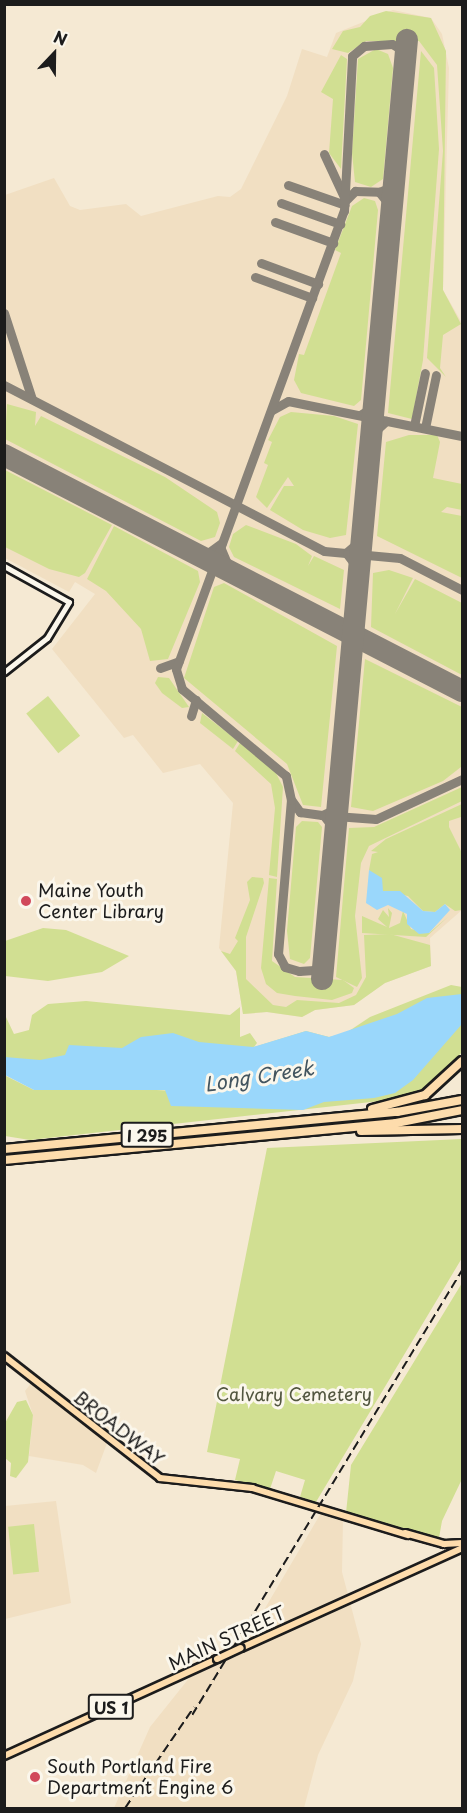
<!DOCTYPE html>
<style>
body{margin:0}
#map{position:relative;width:467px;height:1813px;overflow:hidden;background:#f5e9d3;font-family:"Playpen Sans",sans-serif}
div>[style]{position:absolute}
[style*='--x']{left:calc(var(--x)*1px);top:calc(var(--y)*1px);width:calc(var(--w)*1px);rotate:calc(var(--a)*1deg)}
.built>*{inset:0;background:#f1dfc2}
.green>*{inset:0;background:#d1df92;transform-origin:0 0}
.water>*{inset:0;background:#9ad7fb}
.taxiway>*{height:9px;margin:-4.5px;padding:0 4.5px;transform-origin:4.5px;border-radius:4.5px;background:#888278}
.runway>*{height:22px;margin:-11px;padding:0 11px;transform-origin:11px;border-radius:11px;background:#888278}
.roads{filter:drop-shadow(2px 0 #1c1c1c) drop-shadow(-2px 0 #1c1c1c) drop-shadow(0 2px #1c1c1c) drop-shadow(0 -2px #1c1c1c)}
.minor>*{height:5px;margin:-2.5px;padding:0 2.5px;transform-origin:2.5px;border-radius:2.5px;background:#fbf7ec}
.major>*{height:6px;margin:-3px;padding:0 3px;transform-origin:3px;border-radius:3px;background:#fddcac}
.highway>*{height:8px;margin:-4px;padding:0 4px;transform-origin:4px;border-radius:4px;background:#fddcac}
.rail>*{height:1.5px;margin-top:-0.75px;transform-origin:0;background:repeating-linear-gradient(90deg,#1c1c1c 0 9px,transparent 0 13.5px)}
.bridges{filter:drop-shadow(2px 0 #1c1c1c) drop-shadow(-2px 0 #1c1c1c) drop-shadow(0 2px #1c1c1c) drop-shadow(0 -2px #1c1c1c)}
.major-bridge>*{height:6px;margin:-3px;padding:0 3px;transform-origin:3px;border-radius:3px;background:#fddcac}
.dots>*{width:16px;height:16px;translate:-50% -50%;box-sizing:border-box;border:3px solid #fbf7ec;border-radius:50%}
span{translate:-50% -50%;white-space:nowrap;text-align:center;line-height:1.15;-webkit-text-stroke:6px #fbf7ec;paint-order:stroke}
.shield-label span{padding:2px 4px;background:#fbf7ec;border:2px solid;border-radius:4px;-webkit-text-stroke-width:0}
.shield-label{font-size:16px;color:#1c1c1c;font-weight:700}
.poi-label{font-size:18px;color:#1c1c1c}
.left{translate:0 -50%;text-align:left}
.park-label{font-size:18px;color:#52563f}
.street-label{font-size:18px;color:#1c1c1c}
.water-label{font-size:20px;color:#42545f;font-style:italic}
.frame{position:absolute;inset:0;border:6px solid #1c1c1c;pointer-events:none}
.north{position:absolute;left:24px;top:24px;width:60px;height:60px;-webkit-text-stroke:4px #fbf7ec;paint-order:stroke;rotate:22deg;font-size:16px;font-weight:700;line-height:24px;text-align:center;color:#1c1c1c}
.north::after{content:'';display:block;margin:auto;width:21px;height:27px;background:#1c1c1c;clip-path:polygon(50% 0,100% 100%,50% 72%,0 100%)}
</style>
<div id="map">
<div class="built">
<i style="clip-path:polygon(393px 10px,431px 18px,442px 34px,449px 68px,443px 290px,462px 323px,462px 910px,430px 938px,431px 966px,385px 983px,354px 1005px,315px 1010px,302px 1017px,267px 1012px,243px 1014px,236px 971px,219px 948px,233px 803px,200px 764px,163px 773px,133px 735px,124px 738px,52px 649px,95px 594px,75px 582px,69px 592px,5px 558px,5px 195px,54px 178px,70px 206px,80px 210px,126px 204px,141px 216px,218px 196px,230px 197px,241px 189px,287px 96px,302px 49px,327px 57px,336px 33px)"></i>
<i style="clip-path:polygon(32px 1382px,107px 1443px,96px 1473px,83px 1465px,29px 1456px,33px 1415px,25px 1391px)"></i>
<i style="clip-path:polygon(56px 1501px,71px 1603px,5px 1619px,5px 1506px)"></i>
<i style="clip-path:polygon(321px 1513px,343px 1520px,342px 1572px,361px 1644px,353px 1681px,318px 1755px,304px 1808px,114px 1808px,150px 1727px,190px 1677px,237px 1656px)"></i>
</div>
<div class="green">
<i style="clip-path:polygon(386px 11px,431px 18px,446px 51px,443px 290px,461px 324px,443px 335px,440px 368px,446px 377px,427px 358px,443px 151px,437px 65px,419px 41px,366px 41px,348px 53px,332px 49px,343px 31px,360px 27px,370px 16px)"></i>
<i style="clip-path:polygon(376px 49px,388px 54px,393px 68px,383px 179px,371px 187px,355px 182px,352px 153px,358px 59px)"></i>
<i style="clip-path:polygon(421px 51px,434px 68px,439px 149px,423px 360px,412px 419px,388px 413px)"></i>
<i style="clip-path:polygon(341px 55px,347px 59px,341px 169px,329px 153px,333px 99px,321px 92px)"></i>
<i style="clip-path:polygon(364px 198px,375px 201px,378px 210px,361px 400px,354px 406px,301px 393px,294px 380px,299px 354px,304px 355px,341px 253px,335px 250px,352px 206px)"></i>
<i style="clip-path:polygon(7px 404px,36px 412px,35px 426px,41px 416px,165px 477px,217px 512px,220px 523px,215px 537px,201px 541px,5px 439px)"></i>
<i style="clip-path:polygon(291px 412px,334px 416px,358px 424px,346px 535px,330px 538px,303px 530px,270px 510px,284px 486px,294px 486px,288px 477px,267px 508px,256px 497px,268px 465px,264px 463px,272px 442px,268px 440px,280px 417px)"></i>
<i style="clip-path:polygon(409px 435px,437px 435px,440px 442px,433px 478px,462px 484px,462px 510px,447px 507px,441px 512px,462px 516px,462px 578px,377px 536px,386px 442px)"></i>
<i style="clip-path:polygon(5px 470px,112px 525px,85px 573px,79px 577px,49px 569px,5px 547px)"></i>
<i style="clip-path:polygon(246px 525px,296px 544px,312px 556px,308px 566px,314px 556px,344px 570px,340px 609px,234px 557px,229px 547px,233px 534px)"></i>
<i style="clip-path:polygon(114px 526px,198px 571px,200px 582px,168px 659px,150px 661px,141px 629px,106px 591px,87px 579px)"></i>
<i style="clip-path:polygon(389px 570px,413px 578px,395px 614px,415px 579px,462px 603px,462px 675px,371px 627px,373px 573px)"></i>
<i style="clip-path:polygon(224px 583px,337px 646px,321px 807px,303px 805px,287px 764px,184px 678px,214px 587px)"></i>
<i style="clip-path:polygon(365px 659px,462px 707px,461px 767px,443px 781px,373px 811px,351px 807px)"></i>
<i style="clip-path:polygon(158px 677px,169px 678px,189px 707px,182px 708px,162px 693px,155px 683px)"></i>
<i style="left:48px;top:696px;width:51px;height:28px;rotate:51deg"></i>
<i style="clip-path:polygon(202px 713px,238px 741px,233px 749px,200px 723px)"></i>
<i style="clip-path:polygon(240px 743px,275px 771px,283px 787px,277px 877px,269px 875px,275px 808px,271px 784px,235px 751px)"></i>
<i style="clip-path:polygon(462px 787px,462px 801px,369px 846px,361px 863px,355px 916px,362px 978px,357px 987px,336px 977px,349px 828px,374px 827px)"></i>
<i style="clip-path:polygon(462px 804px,461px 817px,449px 821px,449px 827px,462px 853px,462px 910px,455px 911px,445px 904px,435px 912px,423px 911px,408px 896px,383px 891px,369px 870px,372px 854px,378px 852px,371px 851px,386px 839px)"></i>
<i style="clip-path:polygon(302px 821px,318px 822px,322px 827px,310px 958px,304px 964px,290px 959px,287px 931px,296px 827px)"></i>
<i style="clip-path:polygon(252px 877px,263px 878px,264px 883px,246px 937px,246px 979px,273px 1005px,286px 1007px,297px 1000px,339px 1003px,356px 995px,366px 977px,364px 935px,390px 934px,430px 945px,431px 966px,385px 983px,354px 1005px,315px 1010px,302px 1017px,267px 1012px,243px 1014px,236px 971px,221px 951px,230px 954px,238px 941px,235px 938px,250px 900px,247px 882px)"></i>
<i style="clip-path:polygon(269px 878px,277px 879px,272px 961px,295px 977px,343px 980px,354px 988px,352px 993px,332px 1000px,295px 996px,277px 993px,266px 984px,261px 968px)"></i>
<i style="clip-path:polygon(388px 908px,392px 913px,389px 928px,400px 923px,403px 911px,411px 929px,429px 933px,449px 916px,426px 937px,362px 933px,362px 916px,387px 927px,378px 919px,383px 910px,389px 917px)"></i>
<i style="clip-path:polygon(43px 928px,66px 930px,129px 956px,102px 972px,48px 981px,5px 976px,5px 941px)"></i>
<i style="clip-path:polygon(451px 985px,462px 987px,462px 1003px,371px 1054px,5px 1061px,5px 1015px,14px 1034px,29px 1030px,32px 1015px,48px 1004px,86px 1001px,230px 1015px,240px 1007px,240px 1037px,250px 1033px,257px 1043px,254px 1047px,306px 1031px,329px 1037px,346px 1033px,370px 1017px)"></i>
<i style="clip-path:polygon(462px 1024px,462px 1052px,431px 1086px,398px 1099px,30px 1140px,5px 1136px,4px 1075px,34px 1090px,125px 1088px,204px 1093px)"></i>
<i style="clip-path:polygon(462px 1139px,462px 1258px,316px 1502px,300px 1497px,305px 1480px,276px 1471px,270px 1489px,235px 1480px,240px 1459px,207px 1452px,267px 1148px)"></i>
<i style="clip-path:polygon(462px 1283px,462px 1479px,442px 1521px,439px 1538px,346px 1513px,351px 1465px)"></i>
<i style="clip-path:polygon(26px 1400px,33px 1415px,28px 1462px,16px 1478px,10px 1476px,11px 1463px,5px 1458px,5px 1423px,17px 1402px)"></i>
<i style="left:34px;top:1524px;width:48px;height:26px;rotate:84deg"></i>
</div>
<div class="water">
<i style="clip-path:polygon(369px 870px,382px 878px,383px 891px,400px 891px,423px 911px,435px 912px,445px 904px,450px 910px,429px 933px,419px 934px,407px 924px,407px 914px,388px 905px,377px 910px,366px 903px)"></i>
<i style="clip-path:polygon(462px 994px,462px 1024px,413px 1080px,395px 1093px,374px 1098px,324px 1102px,303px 1110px,171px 1106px,165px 1090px,34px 1090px,5px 1075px,5px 1057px,40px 1060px,65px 1055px,69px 1045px,122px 1048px,141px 1037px,173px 1033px,199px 1042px,253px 1047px,306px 1031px,329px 1037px,397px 1014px,427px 998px)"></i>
</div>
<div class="taxiway">
<i style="--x:324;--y:154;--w:47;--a:65.1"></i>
<i style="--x:288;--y:185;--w:60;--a:19.3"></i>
<i style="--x:379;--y:192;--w:11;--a:-22"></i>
<i style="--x:389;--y:188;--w:12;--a:-59"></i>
<i style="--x:346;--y:200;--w:13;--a:-45"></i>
<i style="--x:355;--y:191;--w:24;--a:2"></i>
<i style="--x:379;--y:192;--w:21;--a:51"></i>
<i style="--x:281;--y:203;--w:63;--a:19.6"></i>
<i style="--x:275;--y:222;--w:62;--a:19.9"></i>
<i style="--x:261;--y:263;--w:61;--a:20.2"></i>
<i style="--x:255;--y:277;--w:61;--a:20.2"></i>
<i style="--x:4;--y:313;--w:90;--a:72"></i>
<i style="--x:4;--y:385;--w:360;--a:27.4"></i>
<i style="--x:324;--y:551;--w:76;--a:5.3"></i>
<i style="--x:400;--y:558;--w:70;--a:27.3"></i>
<i style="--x:272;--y:410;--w:18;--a:-29"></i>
<i style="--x:288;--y:401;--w:177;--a:11.4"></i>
<i style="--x:360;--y:415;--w:13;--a:-32"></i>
<i style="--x:371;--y:408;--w:13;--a:-72"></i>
<i style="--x:414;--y:426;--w:54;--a:-78.3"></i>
<i style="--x:425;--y:428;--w:54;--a:-78.3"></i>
<i style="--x:371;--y:435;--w:21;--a:-43"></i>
<i style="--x:221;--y:549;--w:25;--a:67"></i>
<i style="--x:191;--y:551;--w:17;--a:7"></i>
<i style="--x:208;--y:553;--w:17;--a:-36"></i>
<i style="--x:347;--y:552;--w:18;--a:-41"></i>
<i style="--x:347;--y:554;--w:20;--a:53"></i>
<i style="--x:160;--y:668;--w:20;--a:-20"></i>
<i style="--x:191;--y:716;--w:17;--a:-73"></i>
<i style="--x:292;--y:801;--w:14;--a:54"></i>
<i style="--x:300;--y:812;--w:22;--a:8"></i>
<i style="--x:322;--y:815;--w:12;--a:-24"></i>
<i style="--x:333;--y:810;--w:11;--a:-63"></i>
<i style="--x:322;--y:815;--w:54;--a:4.2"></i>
<i style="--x:376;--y:819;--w:95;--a:-24.9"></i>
<i style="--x:324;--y:816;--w:18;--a:52"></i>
<i style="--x:324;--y:959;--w:15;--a:132"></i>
<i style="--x:314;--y:970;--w:15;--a:176"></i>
<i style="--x:299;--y:971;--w:15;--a:-164"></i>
<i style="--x:285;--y:967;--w:15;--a:-118"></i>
<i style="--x:278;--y:954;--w:155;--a:-85.2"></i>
<i style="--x:291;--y:800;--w:25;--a:-102"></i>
<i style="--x:286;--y:776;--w:136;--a:-140.1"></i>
<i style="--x:182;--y:689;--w:21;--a:-107"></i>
<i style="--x:176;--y:669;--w:488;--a:-69.9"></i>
<i style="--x:344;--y:211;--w:155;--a:-87"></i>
<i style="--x:352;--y:56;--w:16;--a:-40"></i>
<i style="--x:364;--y:46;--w:28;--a:-4"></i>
<i style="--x:392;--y:44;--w:12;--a:31"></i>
<i style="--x:402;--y:50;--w:12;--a:76"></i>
</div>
<div class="runway">
<i style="--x:4;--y:455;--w:515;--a:27.26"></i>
<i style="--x:322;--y:979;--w:943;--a:-84.83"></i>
</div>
<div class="roads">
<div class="minor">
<i style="--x:4;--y:566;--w:74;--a:29"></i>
<i style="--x:69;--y:602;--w:42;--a:121.4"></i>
<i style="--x:47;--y:638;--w:55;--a:141.7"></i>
</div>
<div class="major">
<i style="--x:4;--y:1356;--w:198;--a:38"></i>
<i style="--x:160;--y:1478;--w:93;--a:6.2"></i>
<i style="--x:252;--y:1488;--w:163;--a:16.8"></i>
<i style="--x:405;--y:1533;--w:41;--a:15.8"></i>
<i style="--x:444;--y:1544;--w:18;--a:-3"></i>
<i style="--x:241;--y:1648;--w:243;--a:-24.3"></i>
<i style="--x:4;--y:1756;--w:234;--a:-24.5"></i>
</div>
<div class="highway">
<i style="--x:372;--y:1109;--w:55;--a:-14.8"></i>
<i style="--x:425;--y:1095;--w:50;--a:-42.6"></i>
<i style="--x:361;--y:1131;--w:101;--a:-1.1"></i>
<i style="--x:4;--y:1149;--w:395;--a:-5.4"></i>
<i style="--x:397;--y:1112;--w:66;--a:-10.5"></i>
<i style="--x:4;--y:1160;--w:394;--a:-5.4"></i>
<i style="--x:396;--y:1123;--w:67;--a:-11.1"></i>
</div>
</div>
<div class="rail">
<i style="--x:192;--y:1715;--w:521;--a:-58.75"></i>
<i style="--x:125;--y:1808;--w:122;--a:-55.7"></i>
</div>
<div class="bridges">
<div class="major-bridge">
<i style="--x:217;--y:1659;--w:26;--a:-25"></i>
</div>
</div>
<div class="dots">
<i style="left:26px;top:901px;background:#d1495b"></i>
<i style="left:35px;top:1777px;background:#d1495b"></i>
</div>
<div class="shield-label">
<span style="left:147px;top:1135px">I 295</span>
<span style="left:111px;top:1707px">US 1</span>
</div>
<div class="poi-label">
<span class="left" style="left:38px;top:901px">Maine Youth<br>Center Library</span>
<span class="left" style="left:47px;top:1777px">South Portland Fire<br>Department Engine 6</span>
</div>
<div class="park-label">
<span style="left:294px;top:1394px">Calvary Cemetery</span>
</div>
<div class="street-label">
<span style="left:119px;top:1428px;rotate:38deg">BROADWAY</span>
<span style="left:227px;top:1638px;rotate:-25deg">MAIN STREET</span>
</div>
<div class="water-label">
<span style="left:259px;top:1076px;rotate:-9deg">Long Creek</span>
</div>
<div class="frame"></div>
<div class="north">N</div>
</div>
